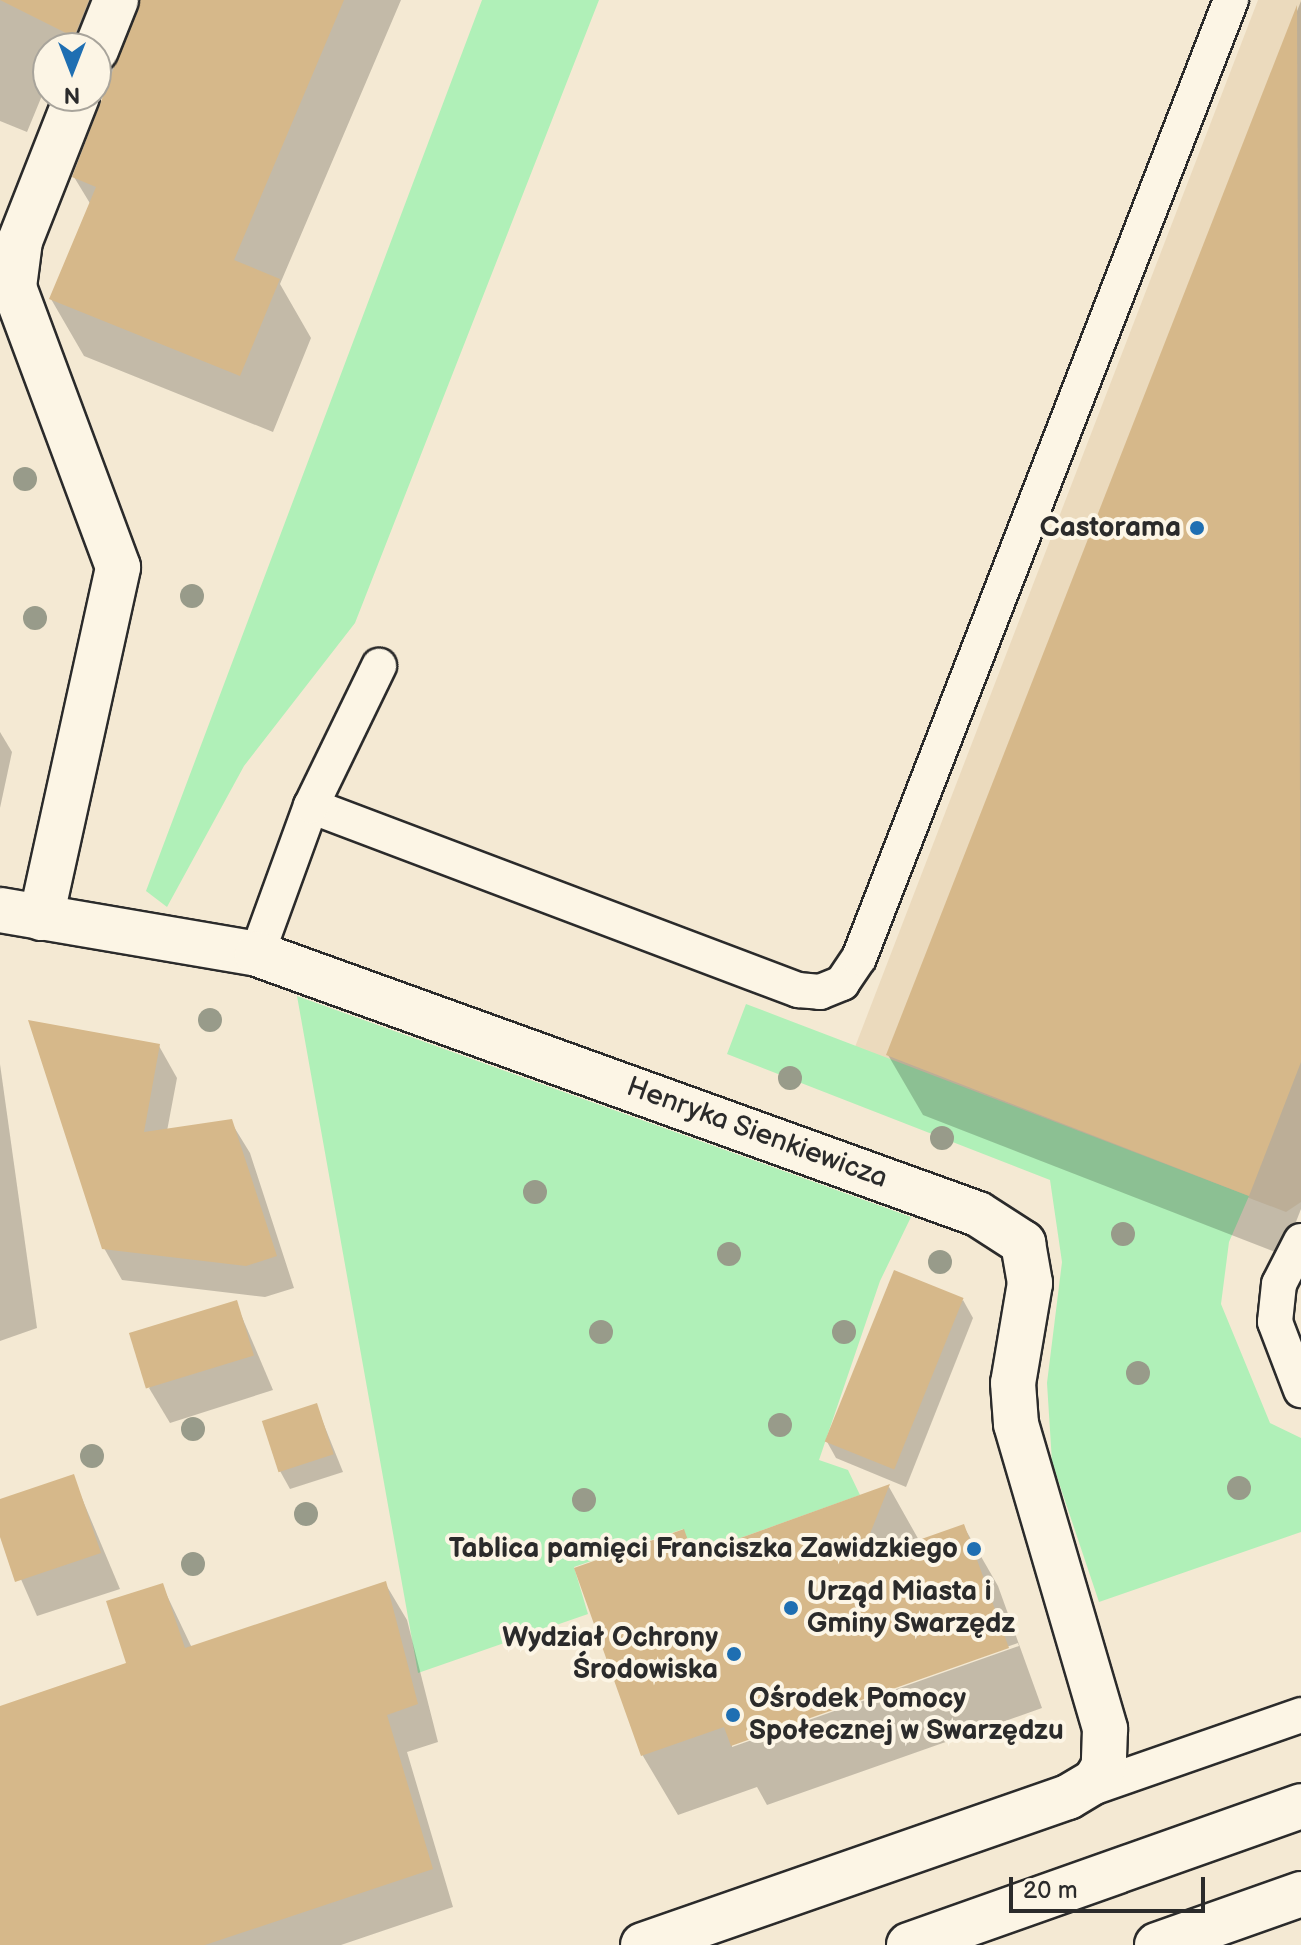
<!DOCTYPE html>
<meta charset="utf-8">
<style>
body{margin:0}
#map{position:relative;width:1301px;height:1945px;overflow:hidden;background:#f4e9d3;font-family:"Balsamiq Sans",sans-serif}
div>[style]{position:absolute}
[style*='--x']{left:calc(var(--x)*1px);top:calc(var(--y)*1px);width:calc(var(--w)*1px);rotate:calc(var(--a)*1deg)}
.built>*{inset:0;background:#ebdabd}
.green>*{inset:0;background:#b0f0b8}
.shadow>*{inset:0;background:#0003}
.building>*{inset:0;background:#d6b88a;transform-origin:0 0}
.roads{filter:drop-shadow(2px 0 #2b2b2b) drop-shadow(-2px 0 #2b2b2b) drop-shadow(0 2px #2b2b2b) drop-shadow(0 -2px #2b2b2b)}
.lane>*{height:34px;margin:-17px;padding:0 17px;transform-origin:17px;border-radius:17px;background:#fcf5e5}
.street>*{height:44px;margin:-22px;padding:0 22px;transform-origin:22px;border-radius:22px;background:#fcf5e5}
.primary>*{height:44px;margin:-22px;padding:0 22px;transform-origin:22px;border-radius:22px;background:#fcf5e5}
.trees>*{width:24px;height:24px;margin:-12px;border-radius:50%;background:#989b8a}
.dots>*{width:22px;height:22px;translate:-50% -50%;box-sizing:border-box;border:4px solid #fcf5e5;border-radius:50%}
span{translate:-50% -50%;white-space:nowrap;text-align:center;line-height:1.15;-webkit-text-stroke:8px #fcf5e5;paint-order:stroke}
.poi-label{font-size:28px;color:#2b2b2b;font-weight:700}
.right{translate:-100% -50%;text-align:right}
.left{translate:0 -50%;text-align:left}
.street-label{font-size:28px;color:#2b2b2b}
.north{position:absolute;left:32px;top:32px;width:80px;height:80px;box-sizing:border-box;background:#fcf5e5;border:2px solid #a8a49b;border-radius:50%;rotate:180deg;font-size:22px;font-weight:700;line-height:32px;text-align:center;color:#2b2b2b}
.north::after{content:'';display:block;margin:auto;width:28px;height:36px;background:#1f6fb2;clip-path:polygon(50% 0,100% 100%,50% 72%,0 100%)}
.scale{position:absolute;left:1009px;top:1877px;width:196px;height:36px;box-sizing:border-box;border:4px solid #2b2b2b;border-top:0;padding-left:10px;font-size:24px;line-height:28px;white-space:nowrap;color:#2b2b2b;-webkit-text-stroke:6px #fcf5e5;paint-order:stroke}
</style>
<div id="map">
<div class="built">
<i style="clip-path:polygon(1258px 0,1301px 0,1301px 1202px,1286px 1212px,855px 1047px)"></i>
</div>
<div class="green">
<i style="clip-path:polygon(482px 0,599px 0,355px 623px,244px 766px,167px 907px,146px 891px)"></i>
<i style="clip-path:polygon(297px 996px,911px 1217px,880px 1281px,819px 1460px,848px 1470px,860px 1495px,693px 1555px,683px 1529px,574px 1567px,588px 1614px,418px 1673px)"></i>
<i style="clip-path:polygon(746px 1004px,1249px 1196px,1229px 1242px,1221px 1304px,1270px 1423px,1301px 1438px,1301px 1532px,1099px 1602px,1052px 1462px,1047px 1383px,1062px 1262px,1050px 1180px,727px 1054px)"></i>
</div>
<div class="shadow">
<i style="clip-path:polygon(0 0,401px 0,280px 284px,311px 338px,273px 432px,84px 356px,51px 299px,91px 205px,74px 177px,108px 93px,96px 88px,96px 48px,48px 48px,48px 81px,27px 132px,0 121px)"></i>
<i style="clip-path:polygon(1301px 1px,1301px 1209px,1283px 1255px,923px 1115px,888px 1055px)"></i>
<i style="clip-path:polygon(0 732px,12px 752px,0 808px)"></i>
<i style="clip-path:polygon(159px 1046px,177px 1078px,167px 1131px,231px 1122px,250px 1153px,294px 1288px,265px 1297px,122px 1280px,104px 1248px)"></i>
<i style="clip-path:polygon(0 1064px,37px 1328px,0 1341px)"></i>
<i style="clip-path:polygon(963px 1300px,973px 1318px,906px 1487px,836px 1458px,826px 1440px)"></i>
<i style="clip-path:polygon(236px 1303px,273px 1390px,170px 1423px,149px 1388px)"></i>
<i style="clip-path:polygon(316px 1405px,343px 1472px,290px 1489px,280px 1471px)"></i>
<i style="clip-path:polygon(73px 1477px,120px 1589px,37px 1616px,0 1531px,0 1501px)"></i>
<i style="clip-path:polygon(evenodd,889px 1487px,920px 1542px,964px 1527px,998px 1586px,1042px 1708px,767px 1805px,757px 1787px,678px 1815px,643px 1756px,576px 1569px,683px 1531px,697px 1555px,889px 1487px,1018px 1643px,1019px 1646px,732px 1747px,732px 1743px,1018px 1643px)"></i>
<i style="clip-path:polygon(385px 1583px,407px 1620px,438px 1742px,407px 1752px,453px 1907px,341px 1945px,0 1945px,0 1783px,129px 1664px,162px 1585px,192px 1648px)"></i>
</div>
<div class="building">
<i style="clip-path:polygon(0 0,89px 0,74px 37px)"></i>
<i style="clip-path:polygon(140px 0,344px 0,234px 260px,280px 279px,240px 376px,49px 299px,96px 187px,72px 177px)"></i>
<i style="clip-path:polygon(1297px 5px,1301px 1062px,1249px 1196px,886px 1055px)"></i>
<i style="clip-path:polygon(28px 1020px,160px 1044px,144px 1132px,232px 1119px,277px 1256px,246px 1266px,102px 1249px)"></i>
<i style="left:894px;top:1270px;width:75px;height:185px;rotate:22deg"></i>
<i style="left:237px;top:1300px;width:58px;height:113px;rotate:73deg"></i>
<i style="left:317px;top:1403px;width:54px;height:58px;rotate:72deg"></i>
<i style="clip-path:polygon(74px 1474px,101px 1553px,15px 1582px,0 1537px,0 1499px)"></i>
<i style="clip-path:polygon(890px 1484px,859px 1561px,964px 1524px,1009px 1648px,731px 1746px,724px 1727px,641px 1756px,574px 1568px,684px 1529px,693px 1555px)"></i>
<i style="clip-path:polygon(386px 1581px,418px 1704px,387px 1715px,433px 1869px,205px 1945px,0 1945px,0 1706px,126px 1663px,106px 1601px,163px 1583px,185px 1648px)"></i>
</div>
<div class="roads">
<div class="lane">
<i style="--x:311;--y:806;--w:521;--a:20.7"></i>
<i style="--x:798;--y:990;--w:22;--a:5"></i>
<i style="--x:820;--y:992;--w:24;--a:-22"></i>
<i style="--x:842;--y:983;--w:30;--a:-56"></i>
<i style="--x:859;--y:958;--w:1028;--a:-68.78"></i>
<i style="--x:257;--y:954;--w:158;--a:-70"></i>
<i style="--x:311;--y:806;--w:156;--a:-64.1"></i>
<i style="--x:1301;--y:1241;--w:48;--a:117.1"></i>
<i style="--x:1279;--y:1284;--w:38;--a:96"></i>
<i style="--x:1275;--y:1322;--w:73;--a:69.1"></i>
<i style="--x:1080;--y:1792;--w:234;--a:-19.2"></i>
</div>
<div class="street">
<i style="--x:96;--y:50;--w:54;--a:-68.2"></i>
<i style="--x:0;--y:910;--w:261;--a:9.7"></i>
<i style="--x:257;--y:954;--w:766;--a:19.83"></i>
<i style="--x:978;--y:1214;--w:54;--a:32.8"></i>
<i style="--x:1023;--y:1243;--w:41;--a:80.1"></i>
<i style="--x:1030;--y:1283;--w:101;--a:99.6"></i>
<i style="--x:1013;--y:1383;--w:41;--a:85.8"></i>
<i style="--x:1016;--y:1424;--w:318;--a:73.7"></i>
<i style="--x:1105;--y:1729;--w:37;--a:92"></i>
<i style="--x:1104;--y:1766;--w:17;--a:121"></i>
<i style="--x:1095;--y:1781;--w:31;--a:149"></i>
<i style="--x:1068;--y:1797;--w:450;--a:160.8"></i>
<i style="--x:41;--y:918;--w:359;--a:-77.6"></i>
<i style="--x:118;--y:567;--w:299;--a:-110.4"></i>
<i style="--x:14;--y:287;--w:46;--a:-82.6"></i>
<i style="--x:20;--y:241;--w:156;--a:-68.5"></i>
</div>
<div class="primary">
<i style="--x:909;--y:1945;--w:416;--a:-19.5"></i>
<i style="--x:1157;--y:1945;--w:153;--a:-19.5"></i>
</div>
</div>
<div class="trees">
<i style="left:25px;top:479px"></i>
<i style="left:192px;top:596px"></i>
<i style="left:35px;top:618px"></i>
<i style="left:210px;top:1020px"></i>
<i style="left:790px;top:1078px"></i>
<i style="left:942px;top:1138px"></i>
<i style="left:535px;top:1192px"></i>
<i style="left:1123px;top:1234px"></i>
<i style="left:729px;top:1254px"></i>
<i style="left:940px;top:1262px"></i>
<i style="left:601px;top:1332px"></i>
<i style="left:844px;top:1332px"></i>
<i style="left:1138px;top:1373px"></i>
<i style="left:780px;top:1425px"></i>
<i style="left:193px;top:1429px"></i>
<i style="left:92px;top:1456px"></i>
<i style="left:1239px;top:1488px"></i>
<i style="left:584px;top:1500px"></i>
<i style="left:306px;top:1514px"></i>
<i style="left:193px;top:1564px"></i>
</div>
<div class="dots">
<i style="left:1197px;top:528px;background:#1f6fb2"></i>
<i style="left:974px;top:1549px;background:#1f6fb2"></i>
<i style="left:791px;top:1608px;background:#1f6fb2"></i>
<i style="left:734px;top:1654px;background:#1f6fb2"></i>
<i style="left:733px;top:1715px;background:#1f6fb2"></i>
</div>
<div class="poi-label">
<span class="right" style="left:1181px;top:528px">Castorama</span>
<span class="right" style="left:958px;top:1549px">Tablica pamięci Franciszka Zawidzkiego</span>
<span class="left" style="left:807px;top:1608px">Urząd Miasta i<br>Gminy Swarzędz</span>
<span class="right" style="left:718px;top:1654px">Wydział Ochrony<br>Środowiska</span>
<span class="left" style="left:749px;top:1715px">Ośrodek Pomocy<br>Społecznej w Swarzędzu</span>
</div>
<div class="street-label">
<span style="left:757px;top:1133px;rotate:20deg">Henryka Sienkiewicza</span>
</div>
<div class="north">N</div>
<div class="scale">20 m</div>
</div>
